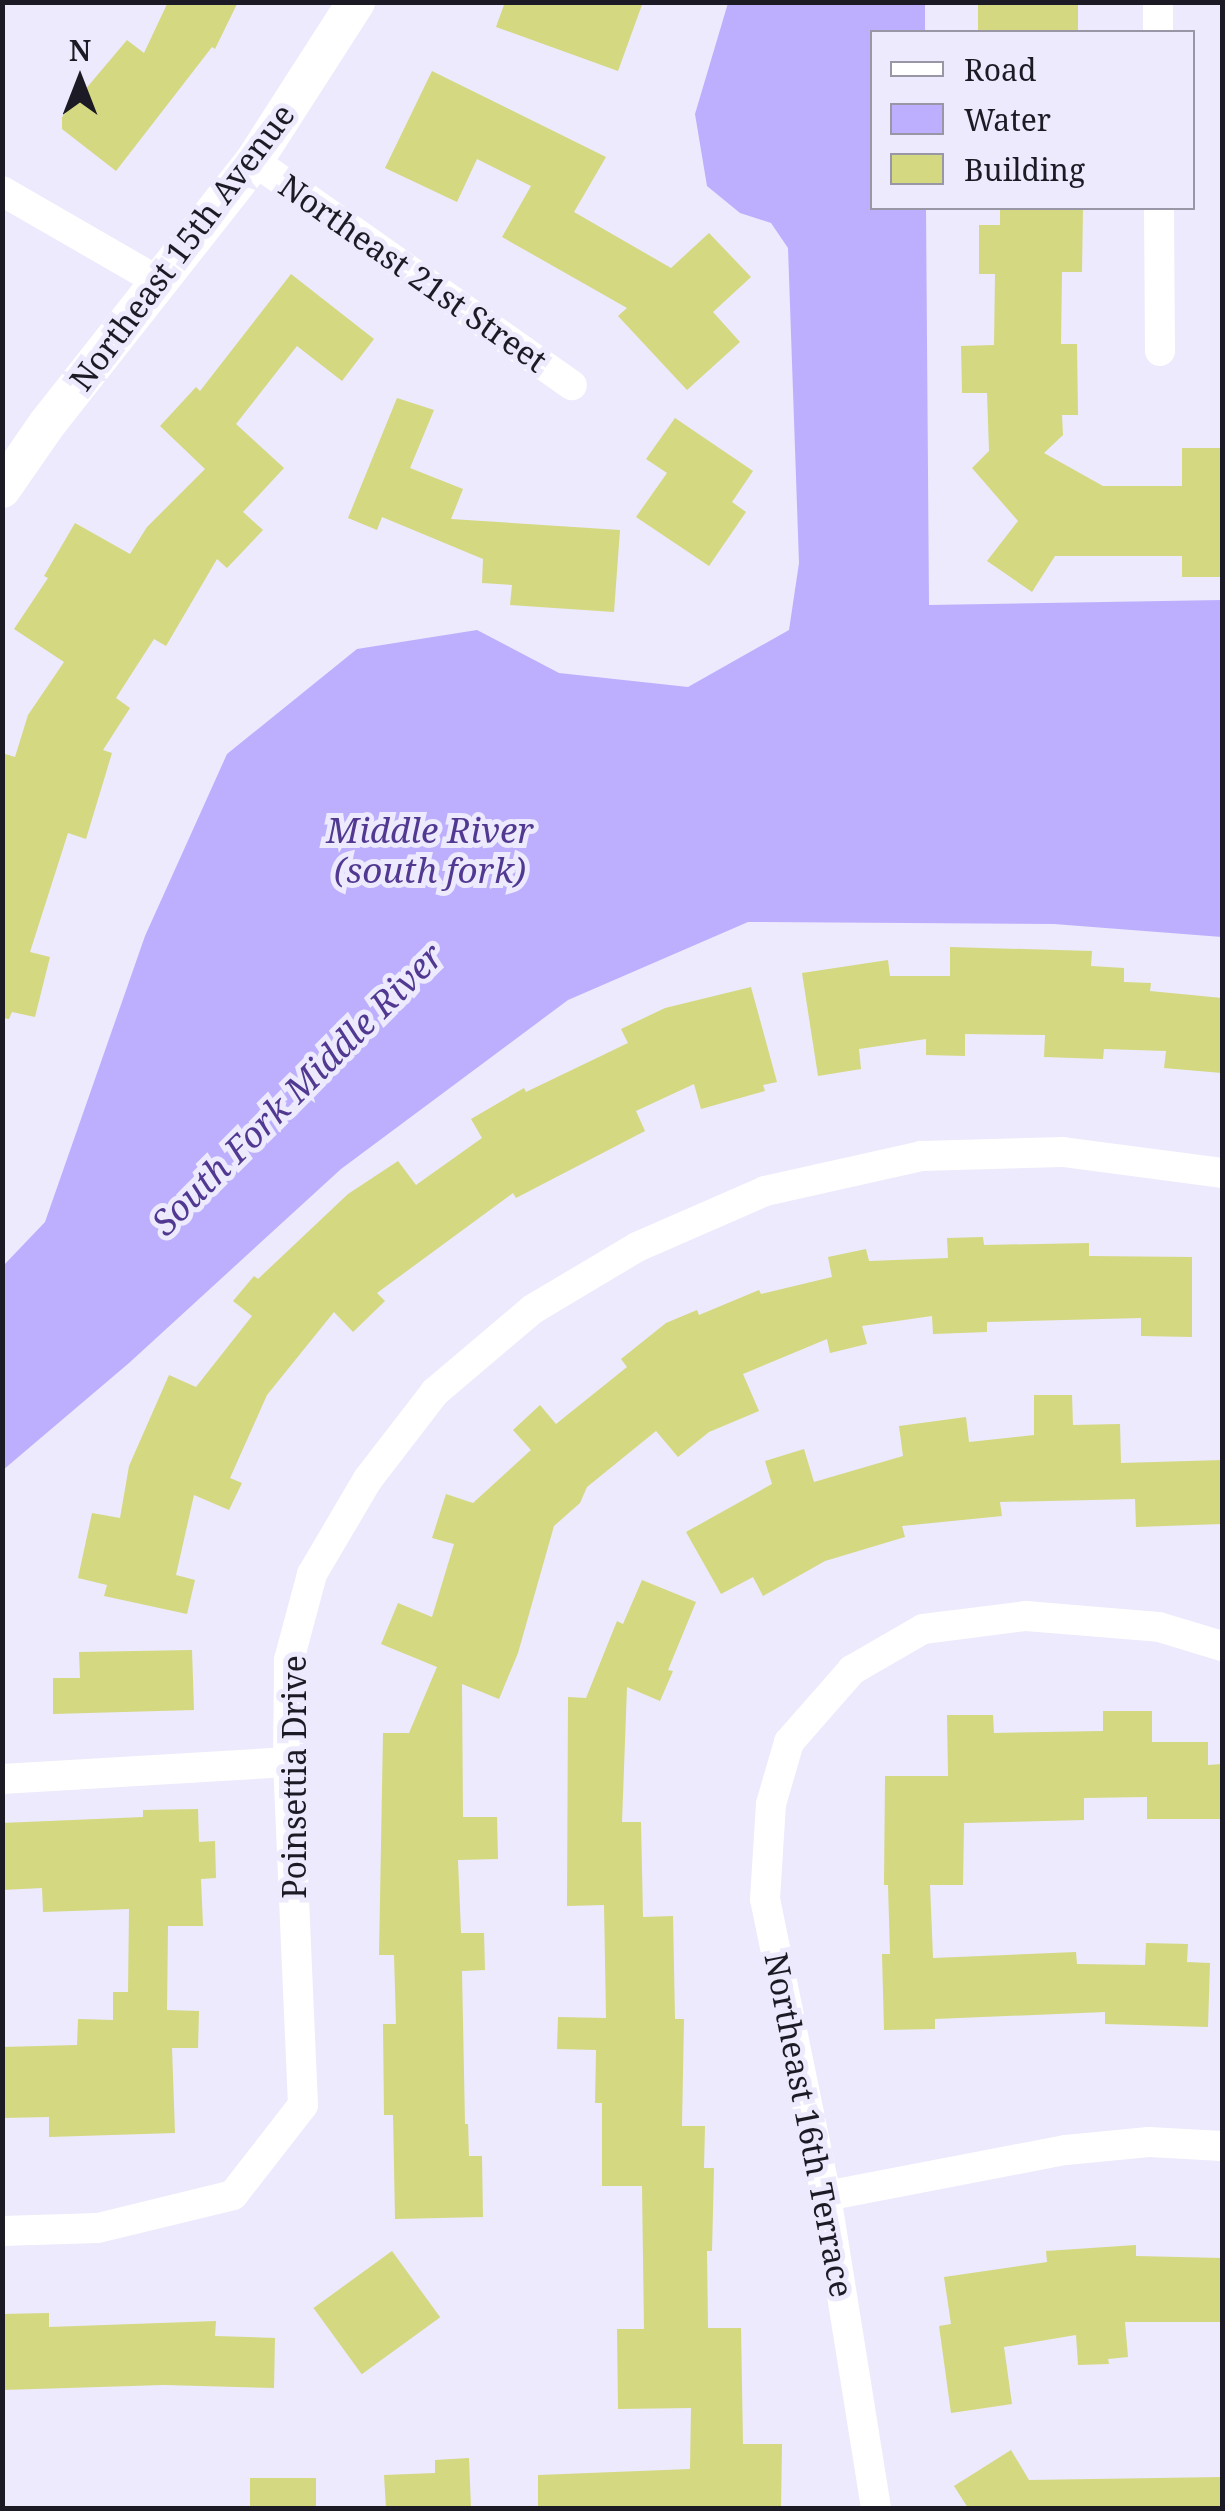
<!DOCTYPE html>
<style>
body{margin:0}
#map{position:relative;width:1225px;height:2511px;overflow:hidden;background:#eceafc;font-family:"Noto Serif",serif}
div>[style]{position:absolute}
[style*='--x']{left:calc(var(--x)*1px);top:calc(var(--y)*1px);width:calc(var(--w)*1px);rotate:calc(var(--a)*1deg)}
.water>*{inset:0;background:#bdaffe}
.building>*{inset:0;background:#d4d880;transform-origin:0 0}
.minor>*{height:30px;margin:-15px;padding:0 15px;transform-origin:15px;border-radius:15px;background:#fff}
.tertiary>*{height:38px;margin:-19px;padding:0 19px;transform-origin:19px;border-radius:19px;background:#fff}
span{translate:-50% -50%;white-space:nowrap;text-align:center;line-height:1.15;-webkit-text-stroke:10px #eceafc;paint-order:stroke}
.street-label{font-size:32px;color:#1c1a24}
.water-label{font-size:35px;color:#513891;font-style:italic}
.frame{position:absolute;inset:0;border:5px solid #1c1a24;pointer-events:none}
.legend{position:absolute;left:870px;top:30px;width:325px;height:180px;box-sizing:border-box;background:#eceafc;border:2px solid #9997a6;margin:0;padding:12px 18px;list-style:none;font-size:30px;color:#1c1a24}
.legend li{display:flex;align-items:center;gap:20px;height:50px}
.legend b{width:50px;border:2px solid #9997a6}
.north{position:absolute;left:30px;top:30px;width:100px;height:100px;-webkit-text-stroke:8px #eceafc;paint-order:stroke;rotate:0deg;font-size:28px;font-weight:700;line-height:40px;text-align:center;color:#1c1a24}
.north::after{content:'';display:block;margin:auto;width:35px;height:45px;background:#1c1a24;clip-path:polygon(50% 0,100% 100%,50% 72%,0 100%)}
</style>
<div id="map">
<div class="water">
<i style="clip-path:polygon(728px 3px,925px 3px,925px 32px,872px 32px,872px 208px,926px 208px,929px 605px,1222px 600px,1222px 937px,1054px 924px,748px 922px,568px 1000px,341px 1169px,129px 1363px,3px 1470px,3px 1266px,45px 1222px,145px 936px,227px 754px,357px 649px,477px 630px,559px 673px,688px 687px,789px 630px,799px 563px,788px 248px,771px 223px,740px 213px,707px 186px,695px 114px)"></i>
</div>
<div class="building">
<i style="clip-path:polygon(168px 2px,238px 2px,215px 49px,212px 47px,116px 171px,62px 129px,62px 117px,127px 40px,144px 53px)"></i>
<i style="clip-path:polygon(505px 2px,643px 2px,618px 71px,496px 27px)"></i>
<i style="left:978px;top:2px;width:100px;height:30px"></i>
<i style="clip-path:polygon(432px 71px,606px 157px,574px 212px,671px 268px,709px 233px,751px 277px,713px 312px,740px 342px,687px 390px,618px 316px,627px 308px,502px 237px,531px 186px,477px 159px,457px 202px,385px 168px)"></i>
<i style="clip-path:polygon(1000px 208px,1083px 208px,1082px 272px,1062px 272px,1061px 344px,1077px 344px,1078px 415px,1062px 415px,1063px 435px,1044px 453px,1103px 486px,1182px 486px,1182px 448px,1222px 448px,1222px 577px,1182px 577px,1182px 556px,1055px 556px,1032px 592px,987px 561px,1018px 521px,972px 468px,989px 451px,987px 393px,962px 393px,961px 346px,994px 345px,995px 274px,979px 274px,979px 225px,1000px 225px)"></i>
<i style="clip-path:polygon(291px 274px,374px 339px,342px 381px,297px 346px,236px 424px,284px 468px,243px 512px,263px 530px,227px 568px,217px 559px,166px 646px,154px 639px,116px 698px,130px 708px,103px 750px,112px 753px,86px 839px,68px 833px,30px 952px,50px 957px,35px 1017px,12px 1012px,9px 1019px,2px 1018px,2px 753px,15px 757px,28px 715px,64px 662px,14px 629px,48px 578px,44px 576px,75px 523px,130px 554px,147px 527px,205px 469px,160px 426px,196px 387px,200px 391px)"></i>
<i style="clip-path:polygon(397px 398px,434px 410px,410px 468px,463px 489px,451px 519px,620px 530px,614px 612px,510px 605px,512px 585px,482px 583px,483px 559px,382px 517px,377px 530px,348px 518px)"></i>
<i style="clip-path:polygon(675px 418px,753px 471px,732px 502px,746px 512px,709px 566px,636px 517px,667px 473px,646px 459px)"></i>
<i style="clip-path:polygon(950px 947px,1092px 951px,1091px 966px,1124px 968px,1124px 982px,1151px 983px,1150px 991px,1222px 998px,1222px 1073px,1164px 1068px,1166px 1051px,1104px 1049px,1103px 1059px,1044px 1057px,1045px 1035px,965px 1034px,965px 1056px,926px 1055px,926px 1039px,859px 1049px,861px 1069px,818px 1076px,802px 973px,888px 960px,890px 976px,950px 976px)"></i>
<i style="clip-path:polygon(751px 987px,777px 1082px,763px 1085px,765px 1091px,701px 1109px,694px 1084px,636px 1111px,645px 1131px,516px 1198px,513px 1193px,377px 1293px,385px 1301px,353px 1332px,334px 1312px,267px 1395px,230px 1478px,242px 1483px,229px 1510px,194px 1495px,176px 1575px,195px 1580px,187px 1614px,104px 1596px,107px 1585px,78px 1578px,92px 1513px,120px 1518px,129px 1466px,169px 1375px,196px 1387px,252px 1316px,233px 1301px,254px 1276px,258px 1279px,348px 1194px,398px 1161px,416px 1185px,482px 1138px,471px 1119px,524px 1088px,526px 1092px,628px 1043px,621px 1029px,665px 1008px)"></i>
<i style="clip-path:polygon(983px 1237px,984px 1245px,1089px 1243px,1089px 1256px,1192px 1257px,1192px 1337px,1141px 1336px,1141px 1318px,987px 1322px,987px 1332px,933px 1334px,932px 1316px,862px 1326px,867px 1344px,830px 1353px,827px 1339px,743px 1374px,759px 1411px,709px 1432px,678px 1457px,656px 1431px,587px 1487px,580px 1503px,554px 1526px,518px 1653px,499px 1699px,462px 1684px,463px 1817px,497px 1817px,498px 1859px,458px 1860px,461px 1933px,484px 1933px,485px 1970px,462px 1971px,465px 2124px,468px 2124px,469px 2156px,482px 2156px,483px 2217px,395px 2219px,393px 2115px,384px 2115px,383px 2024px,396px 2024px,394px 1955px,379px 1955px,383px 1733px,409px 1733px,437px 1667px,381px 1644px,398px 1603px,432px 1617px,454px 1544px,432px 1538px,446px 1494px,473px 1503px,531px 1450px,513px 1430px,540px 1405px,556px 1424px,627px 1367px,621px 1359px,666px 1323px,697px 1310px,699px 1315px,759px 1290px,761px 1294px,832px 1277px,828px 1257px,866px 1249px,869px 1261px,948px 1258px,947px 1238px)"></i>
<i style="clip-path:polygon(1034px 1395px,1072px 1395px,1073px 1425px,1120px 1424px,1121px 1463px,1222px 1460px,1222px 1524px,1136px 1527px,1135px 1499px,1000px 1502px,1002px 1516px,902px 1526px,905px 1537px,825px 1561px,763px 1596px,753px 1577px,721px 1594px,686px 1532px,772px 1484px,765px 1461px,804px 1449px,814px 1482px,903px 1456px,899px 1426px,966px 1417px,969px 1442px,1034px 1435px)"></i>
<i style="clip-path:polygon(642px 1580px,696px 1602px,668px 1670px,673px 1671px,660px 1701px,627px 1687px,622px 1822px,641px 1822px,643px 1917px,673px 1916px,675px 2019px,684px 2019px,682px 2126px,705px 2126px,704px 2168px,714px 2168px,712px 2251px,707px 2251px,708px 2328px,741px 2328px,743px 2444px,782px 2444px,781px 2508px,538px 2508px,538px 2475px,690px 2469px,691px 2408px,618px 2409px,617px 2329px,644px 2329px,642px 2186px,602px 2186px,602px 2103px,595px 2103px,596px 2050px,557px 2049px,558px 2017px,606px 2018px,604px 1905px,567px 1906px,568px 1697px,586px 1698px,617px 1621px,623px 1624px)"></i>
<i style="clip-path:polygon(192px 1650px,194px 1710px,53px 1714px,53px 1678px,80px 1678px,79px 1652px)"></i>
<i style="clip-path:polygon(1103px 1711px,1152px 1711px,1152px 1742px,1208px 1742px,1208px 1765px,1222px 1764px,1222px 1819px,1147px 1819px,1147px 1797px,1084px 1798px,1084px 1820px,964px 1823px,963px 1885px,930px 1885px,933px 1958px,1076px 1952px,1077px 1964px,1145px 1965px,1146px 1943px,1188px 1944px,1187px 1962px,1210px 1963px,1208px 2027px,1105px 2024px,1105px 2012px,935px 2019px,935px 2029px,884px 2030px,882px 1954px,890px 1954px,888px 1885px,884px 1885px,885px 1776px,948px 1776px,947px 1715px,993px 1715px,994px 1733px,1103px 1731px)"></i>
<i style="clip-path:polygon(198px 1809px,199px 1842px,215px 1841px,216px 1878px,201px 1879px,203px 1926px,168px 1926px,167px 2010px,199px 2011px,198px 2048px,172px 2048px,175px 2133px,49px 2137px,49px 2117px,2px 2118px,2px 2047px,77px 2045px,78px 2019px,113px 2020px,113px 1992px,128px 1992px,129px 1909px,43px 1912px,42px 1888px,2px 1890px,2px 1823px,143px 1817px,143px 1810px)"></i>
<i style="clip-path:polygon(1136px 2245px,1136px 2256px,1222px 2258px,1222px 2322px,1125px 2322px,1128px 2357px,1108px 2359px,1109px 2364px,1078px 2365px,1076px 2335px,1004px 2347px,1012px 2404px,951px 2413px,939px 2326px,951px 2324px,944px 2277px,1047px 2262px,1046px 2251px)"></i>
<i style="left:392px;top:2251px;width:82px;height:97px;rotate:54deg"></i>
<i style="clip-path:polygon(49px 2313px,49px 2327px,216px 2321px,215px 2336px,275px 2338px,274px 2388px,164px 2385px,2px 2390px,2px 2314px)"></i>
<i style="clip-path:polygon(1011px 2450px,1029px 2480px,1222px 2477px,1222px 2508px,968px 2508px,954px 2486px)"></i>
<i style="clip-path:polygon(469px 2458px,471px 2508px,386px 2508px,384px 2475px,435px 2473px,435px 2460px)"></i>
<i style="left:316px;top:2478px;width:30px;height:66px;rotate:90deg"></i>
</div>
<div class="minor">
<i style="--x:1158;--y:2;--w:30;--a:90"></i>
<i style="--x:254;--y:161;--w:389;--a:35.2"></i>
<i style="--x:2;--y:191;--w:180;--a:30"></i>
<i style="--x:1159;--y:208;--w:143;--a:89.6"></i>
<i style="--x:2;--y:1779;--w:287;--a:-3.4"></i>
<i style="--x:826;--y:2196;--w:244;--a:-10.9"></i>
<i style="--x:1066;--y:2150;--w:83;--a:-5.5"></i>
<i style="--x:1149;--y:2142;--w:73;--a:3.1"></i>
<i style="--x:2;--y:2231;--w:96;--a:-1.8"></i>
<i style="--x:98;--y:2228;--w:139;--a:-13.7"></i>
<i style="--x:233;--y:2195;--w:114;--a:-52.1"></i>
<i style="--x:303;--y:2105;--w:343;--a:-92.5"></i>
<i style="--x:288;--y:1762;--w:102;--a:-89.4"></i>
<i style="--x:289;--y:1660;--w:89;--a:-75"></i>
<i style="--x:312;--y:1574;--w:110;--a:-59.5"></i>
<i style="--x:368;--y:1479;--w:110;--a:-52.4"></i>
<i style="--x:435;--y:1392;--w:128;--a:-40.3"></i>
<i style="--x:533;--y:1309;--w:121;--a:-30.8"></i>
<i style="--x:637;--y:1247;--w:140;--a:-23.6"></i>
<i style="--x:765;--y:1191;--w:160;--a:-12.6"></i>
<i style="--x:921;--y:1156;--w:142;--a:-1.6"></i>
<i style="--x:1063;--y:1152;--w:160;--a:7.5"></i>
<i style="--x:876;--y:2508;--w:316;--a:-99.1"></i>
<i style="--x:826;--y:2196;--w:303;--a:-101.6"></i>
<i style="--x:765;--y:1899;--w:95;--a:-86.4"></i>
<i style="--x:771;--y:1804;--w:65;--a:-73.8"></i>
<i style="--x:789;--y:1742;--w:96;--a:-48.8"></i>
<i style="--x:852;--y:1670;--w:82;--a:-30"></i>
<i style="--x:923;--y:1629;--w:104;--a:-7.2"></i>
<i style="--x:1026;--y:1616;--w:133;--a:4.7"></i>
<i style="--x:1159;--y:1627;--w:66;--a:16.8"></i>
</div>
<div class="tertiary">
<i style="--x:2;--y:489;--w:79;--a:-55.3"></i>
<i style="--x:47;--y:424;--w:335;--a:-51.8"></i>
<i style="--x:254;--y:161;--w:189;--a:-57.3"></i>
</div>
<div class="street-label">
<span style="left:182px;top:247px;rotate:-53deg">Northeast 15th Avenue</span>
<span style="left:413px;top:273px;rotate:35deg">Northeast 21st Street</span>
<span style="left:294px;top:1777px;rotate:-90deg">Poinsettia Drive</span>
<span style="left:809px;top:2125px;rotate:79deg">Northeast 16th Terrace</span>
</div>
<div class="water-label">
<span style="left:430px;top:850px">Middle River<br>(south fork)</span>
<span style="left:297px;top:1089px;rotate:-45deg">South Fork Middle River</span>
</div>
<div class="frame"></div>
<ul class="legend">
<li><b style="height:12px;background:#fff"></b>Road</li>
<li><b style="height:28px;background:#bdaffe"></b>Water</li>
<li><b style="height:28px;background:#d4d880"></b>Building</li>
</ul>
<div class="north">N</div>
</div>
